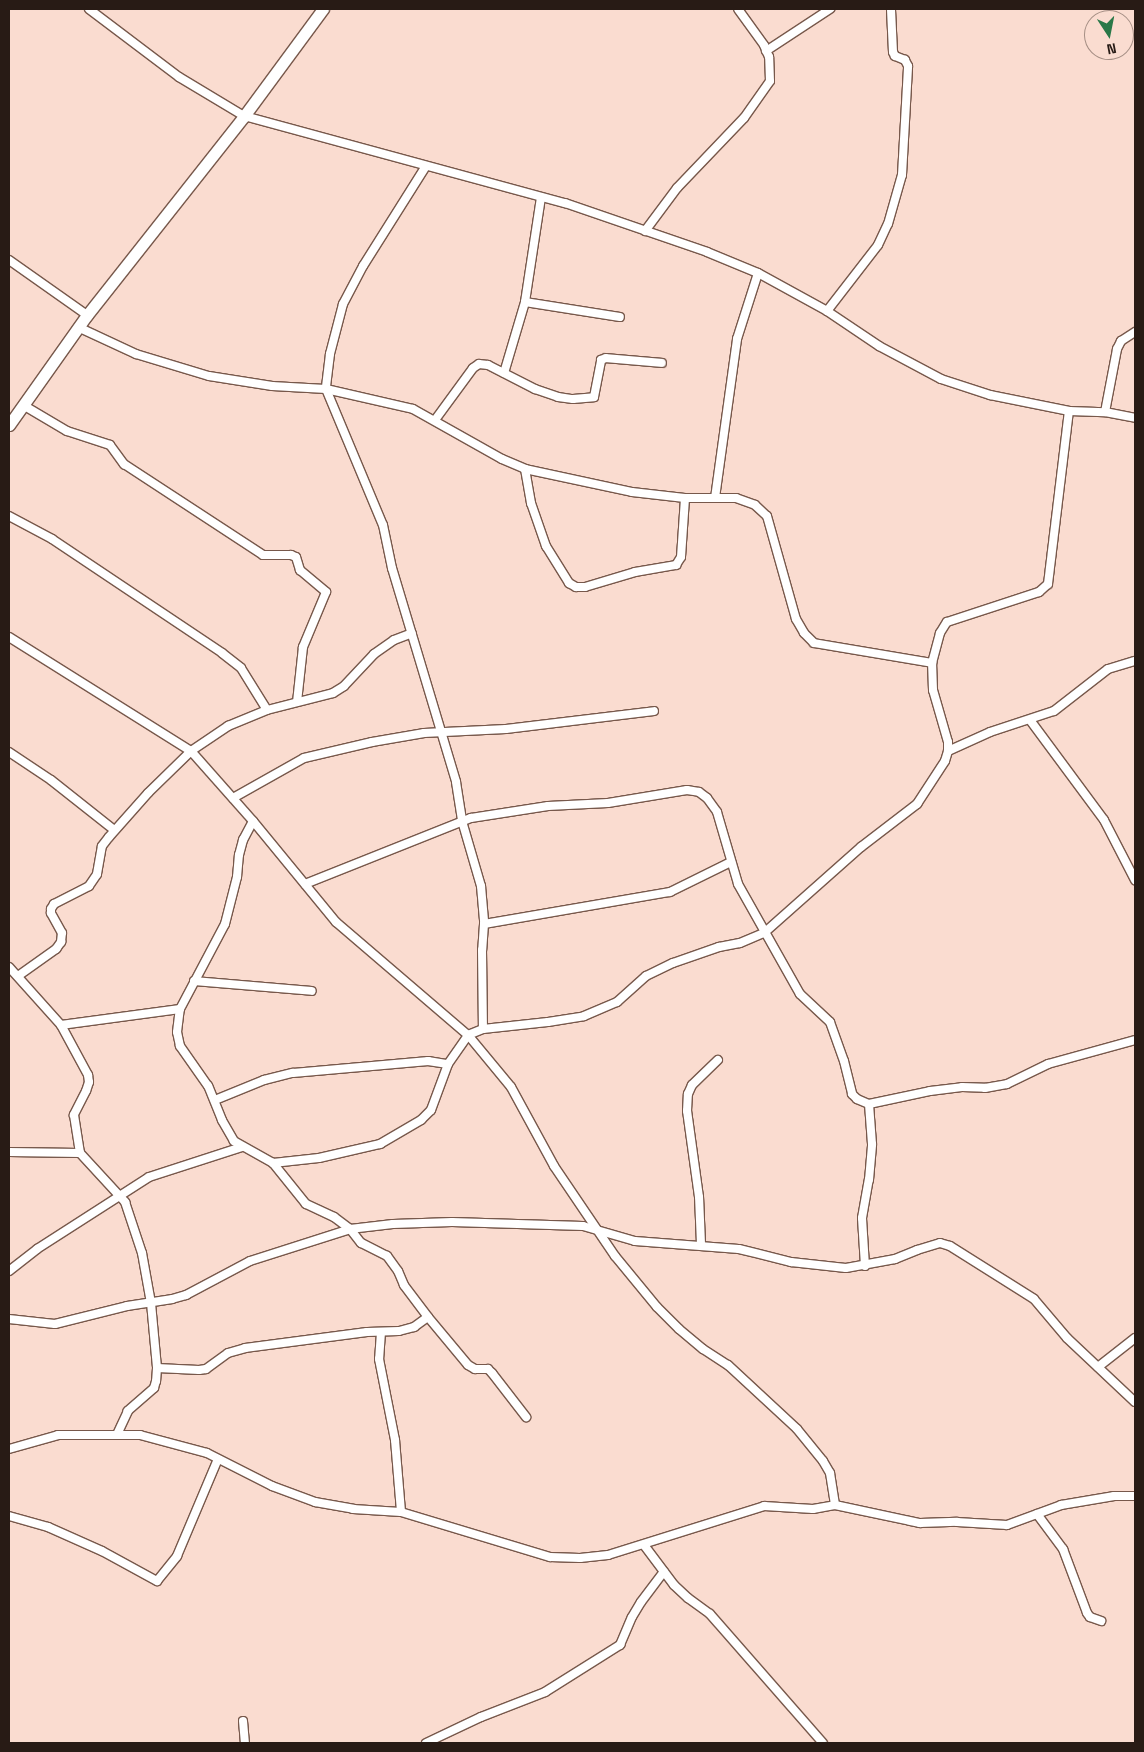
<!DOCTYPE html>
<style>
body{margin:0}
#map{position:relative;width:1144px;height:1752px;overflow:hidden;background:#fadcd0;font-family:"Space Grotesk",sans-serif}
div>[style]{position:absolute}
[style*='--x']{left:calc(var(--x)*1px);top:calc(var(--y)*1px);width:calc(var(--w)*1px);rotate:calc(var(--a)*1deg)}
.roads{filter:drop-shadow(1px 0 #77584b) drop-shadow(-1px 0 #77584b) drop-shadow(0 1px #77584b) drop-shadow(0 -1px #77584b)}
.street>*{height:8px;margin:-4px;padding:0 4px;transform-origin:4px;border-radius:4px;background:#fff}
.secondary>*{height:11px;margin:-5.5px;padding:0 5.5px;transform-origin:5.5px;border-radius:5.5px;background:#fff}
span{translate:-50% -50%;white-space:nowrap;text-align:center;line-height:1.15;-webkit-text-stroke:4px #fadcd0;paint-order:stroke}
.frame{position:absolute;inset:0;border:10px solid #281b15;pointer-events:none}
.north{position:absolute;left:1084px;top:10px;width:50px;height:50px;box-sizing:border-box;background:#fadcd0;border:1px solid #a68f85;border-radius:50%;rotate:169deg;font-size:14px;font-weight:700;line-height:20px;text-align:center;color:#281b15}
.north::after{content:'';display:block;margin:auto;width:18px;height:22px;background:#2a7848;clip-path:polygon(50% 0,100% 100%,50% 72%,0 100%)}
</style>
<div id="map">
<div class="roads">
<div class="street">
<i style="--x:89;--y:9;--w:113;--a:37.1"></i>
<i style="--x:179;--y:77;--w:76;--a:31"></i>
<i style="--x:244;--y:116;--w:333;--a:15.2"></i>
<i style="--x:565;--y:203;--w:150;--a:19"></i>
<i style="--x:707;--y:252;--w:55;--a:22.4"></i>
<i style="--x:758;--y:273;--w:79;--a:28.8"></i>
<i style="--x:827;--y:311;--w:63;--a:33.9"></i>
<i style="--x:879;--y:346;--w:70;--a:28"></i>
<i style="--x:941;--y:379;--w:52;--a:18.1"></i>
<i style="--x:990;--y:395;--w:81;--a:11.4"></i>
<i style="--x:1069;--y:411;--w:36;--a:2"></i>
<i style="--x:1105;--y:412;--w:31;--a:11"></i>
<i style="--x:766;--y:51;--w:77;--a:-33.3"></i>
<i style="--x:426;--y:166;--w:118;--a:122.2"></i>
<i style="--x:363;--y:266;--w:43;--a:117.8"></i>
<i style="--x:343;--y:304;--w:52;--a:104.6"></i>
<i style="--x:330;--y:354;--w:35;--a:97"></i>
<i style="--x:326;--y:389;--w:147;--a:67.3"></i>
<i style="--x:383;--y:525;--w:44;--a:78.2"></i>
<i style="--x:392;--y:568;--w:223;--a:73.3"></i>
<i style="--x:456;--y:782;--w:39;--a:81"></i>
<i style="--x:462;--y:821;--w:68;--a:73.7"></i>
<i style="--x:481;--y:886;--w:38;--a:85"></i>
<i style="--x:484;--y:924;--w:26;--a:94"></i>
<i style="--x:482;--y:950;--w:79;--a:89.3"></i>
<i style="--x:645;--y:231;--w:54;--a:-53.3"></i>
<i style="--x:677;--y:188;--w:97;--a:-46.3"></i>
<i style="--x:744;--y:118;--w:45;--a:-54.9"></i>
<i style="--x:770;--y:81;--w:24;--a:-92"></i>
<i style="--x:769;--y:57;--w:13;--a:-113"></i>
<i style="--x:764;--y:45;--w:44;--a:-125.8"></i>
<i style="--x:9;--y:260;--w:95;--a:35.2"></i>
<i style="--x:525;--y:302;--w:96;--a:9"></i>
<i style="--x:827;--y:311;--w:83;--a:-52.3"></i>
<i style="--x:878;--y:245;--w:23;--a:-65"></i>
<i style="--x:888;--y:224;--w:51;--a:-74.1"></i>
<i style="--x:902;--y:175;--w:109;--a:-86.8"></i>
<i style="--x:908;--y:66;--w:7;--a:-117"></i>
<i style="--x:905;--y:60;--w:11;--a:-158"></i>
<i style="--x:895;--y:56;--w:4;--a:-117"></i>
<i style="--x:893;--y:52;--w:43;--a:-92.7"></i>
<i style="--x:80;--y:328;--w:62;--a:24.9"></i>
<i style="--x:136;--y:354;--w:76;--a:16.8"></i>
<i style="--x:209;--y:376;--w:64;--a:9"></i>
<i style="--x:272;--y:386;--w:54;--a:3.2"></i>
<i style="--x:326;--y:389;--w:89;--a:12.9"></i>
<i style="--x:413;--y:409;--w:102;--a:29.3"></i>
<i style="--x:502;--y:459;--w:25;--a:23"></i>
<i style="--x:525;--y:469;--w:109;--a:12.1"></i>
<i style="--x:632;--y:492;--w:53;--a:6.5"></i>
<i style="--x:685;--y:498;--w:51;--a:0"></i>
<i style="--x:736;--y:498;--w:20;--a:20"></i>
<i style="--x:755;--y:505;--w:16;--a:43"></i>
<i style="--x:767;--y:516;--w:107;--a:74.3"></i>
<i style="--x:796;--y:619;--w:16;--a:60"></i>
<i style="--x:804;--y:633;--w:14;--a:45"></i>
<i style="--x:814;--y:643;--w:120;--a:9.6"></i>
<i style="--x:504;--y:373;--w:74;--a:-73.5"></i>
<i style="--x:525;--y:302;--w:106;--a:-81.3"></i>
<i style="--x:23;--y:405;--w:51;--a:30.6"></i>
<i style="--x:67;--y:431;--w:45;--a:18"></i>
<i style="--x:110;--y:445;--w:24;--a:54"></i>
<i style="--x:124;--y:464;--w:166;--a:33.2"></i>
<i style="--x:263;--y:555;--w:28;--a:0"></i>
<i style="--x:291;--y:555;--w:5;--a:22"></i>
<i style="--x:296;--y:557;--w:14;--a:73"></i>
<i style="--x:300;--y:570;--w:34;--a:40"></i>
<i style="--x:326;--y:592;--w:60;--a:112.7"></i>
<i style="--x:303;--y:647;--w:55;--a:96.2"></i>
<i style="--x:1105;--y:412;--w:64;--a:-79.2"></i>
<i style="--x:1117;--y:349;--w:9;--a:-63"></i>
<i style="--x:1121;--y:341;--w:17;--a:-33"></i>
<i style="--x:435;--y:420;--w:64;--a:-53.8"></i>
<i style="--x:473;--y:368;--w:7;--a:-34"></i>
<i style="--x:479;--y:364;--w:9;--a:6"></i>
<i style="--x:488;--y:365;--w:53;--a:27.1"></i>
<i style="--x:535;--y:389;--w:24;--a:19"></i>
<i style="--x:558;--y:397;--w:15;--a:8"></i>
<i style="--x:573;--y:399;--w:21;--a:-5"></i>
<i style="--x:594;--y:397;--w:38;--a:-79"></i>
<i style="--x:601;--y:360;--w:5;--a:-22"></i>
<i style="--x:606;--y:358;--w:56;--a:5.1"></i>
<i style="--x:525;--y:469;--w:35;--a:80"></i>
<i style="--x:531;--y:503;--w:46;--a:70.8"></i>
<i style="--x:546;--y:546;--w:44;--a:58.1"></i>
<i style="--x:569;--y:583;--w:8;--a:30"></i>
<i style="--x:576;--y:587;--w:9;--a:0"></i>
<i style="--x:585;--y:587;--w:52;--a:-16.7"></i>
<i style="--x:635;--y:572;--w:42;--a:-9.7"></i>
<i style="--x:676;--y:565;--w:9;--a:-58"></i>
<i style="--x:681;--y:557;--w:59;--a:-86.1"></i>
<i style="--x:715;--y:498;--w:161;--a:-82.1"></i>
<i style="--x:737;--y:339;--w:69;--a:-72.3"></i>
<i style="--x:9;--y:516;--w:49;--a:28.1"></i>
<i style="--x:52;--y:539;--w:205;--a:33.8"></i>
<i style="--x:222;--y:653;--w:24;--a:38"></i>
<i style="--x:241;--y:668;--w:49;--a:58.2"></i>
<i style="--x:9;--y:637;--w:215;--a:32.1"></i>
<i style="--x:191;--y:751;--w:94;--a:48.5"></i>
<i style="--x:253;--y:821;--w:131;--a:50.6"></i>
<i style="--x:336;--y:922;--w:174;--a:40.6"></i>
<i style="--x:468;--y:1035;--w:16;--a:-22"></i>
<i style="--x:483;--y:1029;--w:65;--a:-6.1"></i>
<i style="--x:548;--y:1022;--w:36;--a:-9"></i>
<i style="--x:584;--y:1016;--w:36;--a:-23"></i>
<i style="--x:617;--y:1002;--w:39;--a:-42"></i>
<i style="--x:646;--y:976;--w:30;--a:-26"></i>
<i style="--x:673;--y:963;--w:49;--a:-19.2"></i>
<i style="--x:719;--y:947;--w:21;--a:-11"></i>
<i style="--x:740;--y:943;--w:26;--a:-23"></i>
<i style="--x:764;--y:933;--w:130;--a:-41.6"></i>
<i style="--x:861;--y:847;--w:71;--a:-37.5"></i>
<i style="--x:917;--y:804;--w:51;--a:-56.9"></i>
<i style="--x:945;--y:761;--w:10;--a:-73"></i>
<i style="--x:948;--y:751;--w:9;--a:-90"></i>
<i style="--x:948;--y:742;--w:54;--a:-106.1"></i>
<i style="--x:933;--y:690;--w:27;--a:-92"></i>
<i style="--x:932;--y:663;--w:31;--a:-75"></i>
<i style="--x:940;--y:633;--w:13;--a:-58"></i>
<i style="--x:947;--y:622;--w:97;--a:-18.1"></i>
<i style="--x:1039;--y:592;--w:12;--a:-42"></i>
<i style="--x:1048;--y:584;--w:174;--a:-83.1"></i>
<i style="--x:1030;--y:720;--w:124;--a:53.5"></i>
<i style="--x:1104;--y:820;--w:68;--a:62.7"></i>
<i style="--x:948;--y:751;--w:46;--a:-24.3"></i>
<i style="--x:990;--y:732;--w:67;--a:-18.2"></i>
<i style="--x:1054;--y:711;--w:68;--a:-37.9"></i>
<i style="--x:1108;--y:669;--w:28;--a:-17"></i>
<i style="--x:9;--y:752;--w:50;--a:33.7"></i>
<i style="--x:51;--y:780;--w:80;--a:38.4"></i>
<i style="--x:233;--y:798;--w:81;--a:-29.4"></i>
<i style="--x:304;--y:758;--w:70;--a:-13.2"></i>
<i style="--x:372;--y:742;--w:53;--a:-9.8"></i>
<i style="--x:424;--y:733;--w:82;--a:-2.8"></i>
<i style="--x:506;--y:729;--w:149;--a:-6.9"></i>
<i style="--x:305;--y:884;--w:179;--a:-21.7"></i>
<i style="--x:471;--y:818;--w:78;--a:-8.9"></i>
<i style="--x:548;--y:806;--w:60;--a:-2.9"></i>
<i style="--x:608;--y:803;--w:80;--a:-9.3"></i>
<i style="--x:687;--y:790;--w:12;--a:9"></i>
<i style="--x:699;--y:792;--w:10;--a:37"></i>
<i style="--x:707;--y:798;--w:17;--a:54"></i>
<i style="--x:717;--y:812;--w:75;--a:73.7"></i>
<i style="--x:738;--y:884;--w:126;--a:60.6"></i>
<i style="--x:800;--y:994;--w:41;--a:43"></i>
<i style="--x:830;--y:1022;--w:41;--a:70.3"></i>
<i style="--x:844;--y:1061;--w:34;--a:76"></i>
<i style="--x:852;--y:1094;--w:7;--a:45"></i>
<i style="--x:857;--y:1099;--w:13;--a:23"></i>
<i style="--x:869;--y:1104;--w:62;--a:-12"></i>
<i style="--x:930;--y:1091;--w:32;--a:-7"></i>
<i style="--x:962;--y:1087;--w:23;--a:2"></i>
<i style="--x:985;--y:1088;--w:22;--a:-10"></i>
<i style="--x:1007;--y:1084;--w:46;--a:-26"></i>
<i style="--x:1048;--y:1064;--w:90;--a:-15.4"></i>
<i style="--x:484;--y:924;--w:189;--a:-9.8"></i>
<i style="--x:670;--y:892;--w:68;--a:-26.2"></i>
<i style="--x:9;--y:967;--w:78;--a:48.1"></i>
<i style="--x:61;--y:1025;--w:57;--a:61.6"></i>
<i style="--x:88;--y:1075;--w:7;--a:82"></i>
<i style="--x:89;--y:1082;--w:9;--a:108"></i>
<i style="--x:86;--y:1091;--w:27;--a:117"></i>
<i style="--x:74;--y:1115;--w:38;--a:81"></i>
<i style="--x:80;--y:1153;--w:67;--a:47.4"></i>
<i style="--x:125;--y:1202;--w:54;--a:71.6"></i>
<i style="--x:142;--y:1253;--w:51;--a:79.8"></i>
<i style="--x:151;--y:1303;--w:65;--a:84.7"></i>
<i style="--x:157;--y:1368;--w:13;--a:94"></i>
<i style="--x:156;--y:1381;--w:7;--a:106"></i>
<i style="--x:154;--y:1388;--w:35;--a:139"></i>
<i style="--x:128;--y:1411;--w:26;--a:115"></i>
<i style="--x:18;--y:976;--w:47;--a:-35.4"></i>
<i style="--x:56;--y:949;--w:9;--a:-54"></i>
<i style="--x:61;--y:942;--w:9;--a:-84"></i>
<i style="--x:62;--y:933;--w:23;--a:-119"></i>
<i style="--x:51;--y:913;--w:4;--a:-90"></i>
<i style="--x:51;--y:909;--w:6;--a:-59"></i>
<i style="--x:54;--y:904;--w:39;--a:-27"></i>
<i style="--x:89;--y:886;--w:14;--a:-56"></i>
<i style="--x:97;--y:874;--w:28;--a:-80"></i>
<i style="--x:102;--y:846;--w:11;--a:-52"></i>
<i style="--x:109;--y:837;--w:59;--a:-48.4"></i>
<i style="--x:148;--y:793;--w:60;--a:-44.3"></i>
<i style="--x:191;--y:751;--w:45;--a:-34"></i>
<i style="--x:228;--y:726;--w:42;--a:-22.3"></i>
<i style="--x:267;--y:710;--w:68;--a:-14.4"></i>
<i style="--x:333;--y:693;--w:13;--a:-32"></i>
<i style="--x:344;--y:686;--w:44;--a:-46.8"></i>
<i style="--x:374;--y:654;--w:24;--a:-35"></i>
<i style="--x:394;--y:640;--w:19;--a:-21"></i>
<i style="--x:194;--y:981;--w:118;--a:4.8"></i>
<i style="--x:61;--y:1025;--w:120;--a:-7.7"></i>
<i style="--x:215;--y:1100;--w:53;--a:-22.2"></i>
<i style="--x:264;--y:1080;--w:30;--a:-14"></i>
<i style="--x:293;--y:1073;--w:136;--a:-5.1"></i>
<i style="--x:428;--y:1061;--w:20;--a:9"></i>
<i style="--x:9;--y:1152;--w:71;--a:0.8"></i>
<i style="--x:273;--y:1163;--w:46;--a:-6.2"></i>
<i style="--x:319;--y:1158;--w:63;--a:-12.9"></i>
<i style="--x:380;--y:1144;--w:48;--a:-30.3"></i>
<i style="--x:421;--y:1120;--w:14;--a:-45"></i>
<i style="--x:431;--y:1110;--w:49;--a:-69.7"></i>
<i style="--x:448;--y:1064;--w:35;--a:-55"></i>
<i style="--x:468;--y:1035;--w:67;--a:50.4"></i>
<i style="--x:511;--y:1087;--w:90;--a:61.4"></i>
<i style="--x:554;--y:1166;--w:109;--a:55.9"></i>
<i style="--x:615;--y:1256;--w:66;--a:50.5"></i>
<i style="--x:657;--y:1307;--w:31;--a:45"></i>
<i style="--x:679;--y:1329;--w:31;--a:40"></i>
<i style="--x:703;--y:1349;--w:30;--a:33"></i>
<i style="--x:728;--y:1365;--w:94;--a:42.8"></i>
<i style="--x:797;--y:1429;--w:41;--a:50.9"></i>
<i style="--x:823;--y:1461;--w:14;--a:60"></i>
<i style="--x:830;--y:1473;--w:32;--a:81"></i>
<i style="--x:701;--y:1244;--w:47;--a:-92.4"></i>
<i style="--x:699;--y:1197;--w:87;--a:-97.9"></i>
<i style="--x:687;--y:1111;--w:17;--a:-87"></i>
<i style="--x:688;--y:1094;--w:10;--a:-66"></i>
<i style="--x:692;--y:1085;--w:36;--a:-44"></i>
<i style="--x:865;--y:1266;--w:48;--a:-93.6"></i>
<i style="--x:862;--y:1218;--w:39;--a:-80"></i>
<i style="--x:869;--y:1180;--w:36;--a:-85"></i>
<i style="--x:872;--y:1144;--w:40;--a:-94.3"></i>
<i style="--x:9;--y:1271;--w:36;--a:-38"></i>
<i style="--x:37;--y:1249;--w:133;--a:-32.7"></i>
<i style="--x:149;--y:1177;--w:98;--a:-17.9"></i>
<i style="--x:428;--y:1317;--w:62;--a:50.2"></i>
<i style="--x:468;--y:1365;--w:8;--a:30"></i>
<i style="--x:475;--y:1369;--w:13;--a:0"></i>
<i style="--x:488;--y:1369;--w:6;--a:45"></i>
<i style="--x:492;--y:1373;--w:56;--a:52.3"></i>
<i style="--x:9;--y:1319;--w:46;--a:6.2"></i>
<i style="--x:55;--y:1324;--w:74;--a:-14"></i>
<i style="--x:127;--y:1306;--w:46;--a:-8.8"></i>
<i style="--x:172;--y:1299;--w:15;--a:-16"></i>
<i style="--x:186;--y:1295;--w:72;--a:-28"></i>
<i style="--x:250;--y:1261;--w:105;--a:-17.7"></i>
<i style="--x:350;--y:1229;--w:43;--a:-6.6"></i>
<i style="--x:393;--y:1224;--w:59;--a:-1.9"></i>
<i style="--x:452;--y:1222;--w:131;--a:1.7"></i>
<i style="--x:583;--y:1226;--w:54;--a:16.1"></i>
<i style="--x:635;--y:1241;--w:104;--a:4.4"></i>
<i style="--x:739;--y:1249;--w:54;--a:14"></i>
<i style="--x:791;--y:1262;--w:55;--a:6.2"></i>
<i style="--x:846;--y:1268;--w:50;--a:-10.4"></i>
<i style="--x:895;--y:1259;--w:24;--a:-22"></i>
<i style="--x:917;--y:1250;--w:24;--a:-17"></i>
<i style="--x:940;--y:1243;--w:10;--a:17"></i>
<i style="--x:950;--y:1246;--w:99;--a:32.2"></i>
<i style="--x:1034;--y:1299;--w:51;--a:49.8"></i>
<i style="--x:1067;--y:1338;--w:93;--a:43.3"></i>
<i style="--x:381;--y:1332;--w:27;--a:94"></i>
<i style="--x:379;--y:1359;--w:83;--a:78.8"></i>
<i style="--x:395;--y:1440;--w:72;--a:85.2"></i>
<i style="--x:1098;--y:1367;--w:47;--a:-38.1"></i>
<i style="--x:157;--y:1368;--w:42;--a:2.7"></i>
<i style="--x:199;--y:1370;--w:7;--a:-8"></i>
<i style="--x:206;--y:1369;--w:27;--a:-36"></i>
<i style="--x:228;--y:1353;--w:18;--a:-16"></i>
<i style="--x:245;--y:1348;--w:123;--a:-7.5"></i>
<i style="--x:367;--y:1332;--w:32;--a:-2"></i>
<i style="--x:399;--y:1331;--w:16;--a:-15"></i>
<i style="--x:414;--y:1327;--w:17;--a:-36"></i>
<i style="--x:428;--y:1317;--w:40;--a:-127"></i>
<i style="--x:404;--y:1285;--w:15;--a:-113"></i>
<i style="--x:398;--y:1271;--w:19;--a:-126"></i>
<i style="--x:387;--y:1256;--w:29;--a:-153"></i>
<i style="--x:361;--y:1243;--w:18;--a:-128"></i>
<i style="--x:350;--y:1229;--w:20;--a:-143"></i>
<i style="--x:334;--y:1217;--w:31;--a:-155"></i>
<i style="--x:306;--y:1204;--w:53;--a:-128.8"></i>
<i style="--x:273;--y:1163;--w:45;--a:-150.6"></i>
<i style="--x:234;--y:1141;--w:24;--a:-120"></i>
<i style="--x:222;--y:1120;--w:37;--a:-112"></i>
<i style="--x:208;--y:1086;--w:49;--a:-125"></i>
<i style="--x:180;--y:1046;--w:14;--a:-102"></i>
<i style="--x:177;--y:1032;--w:23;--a:-83"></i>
<i style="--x:180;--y:1009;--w:96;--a:-62.1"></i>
<i style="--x:225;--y:924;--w:49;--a:-75.7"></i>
<i style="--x:237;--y:877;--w:22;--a:-85"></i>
<i style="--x:239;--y:855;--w:16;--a:-75"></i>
<i style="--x:243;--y:840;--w:21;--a:-62"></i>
<i style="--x:9;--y:1449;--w:51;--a:-15.9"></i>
<i style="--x:58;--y:1435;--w:82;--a:0"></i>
<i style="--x:140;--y:1435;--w:69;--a:15"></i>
<i style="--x:207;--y:1453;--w:73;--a:26.9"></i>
<i style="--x:272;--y:1486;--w:46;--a:20.4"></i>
<i style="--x:315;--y:1502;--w:39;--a:10"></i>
<i style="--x:353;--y:1509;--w:48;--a:3.6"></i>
<i style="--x:401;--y:1512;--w:156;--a:16.8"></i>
<i style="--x:550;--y:1557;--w:30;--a:2"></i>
<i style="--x:580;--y:1558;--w:28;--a:-6"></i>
<i style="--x:608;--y:1555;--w:164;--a:-17.4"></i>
<i style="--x:764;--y:1506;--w:49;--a:3.5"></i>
<i style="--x:813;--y:1509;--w:22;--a:-10"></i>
<i style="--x:835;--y:1505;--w:87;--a:12"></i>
<i style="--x:920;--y:1523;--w:37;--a:-2"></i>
<i style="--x:957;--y:1522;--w:50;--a:3.4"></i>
<i style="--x:1007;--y:1525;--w:58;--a:-20.3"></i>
<i style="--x:1061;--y:1505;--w:54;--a:-9.6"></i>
<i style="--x:1114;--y:1496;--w:21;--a:0"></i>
<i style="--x:1037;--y:1514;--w:44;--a:53.4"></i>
<i style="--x:1063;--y:1549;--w:68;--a:69.4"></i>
<i style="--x:1087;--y:1613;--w:5;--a:53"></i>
<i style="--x:1090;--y:1617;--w:12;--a:20"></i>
<i style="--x:9;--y:1516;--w:41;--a:15.8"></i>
<i style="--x:48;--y:1527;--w:59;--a:24"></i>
<i style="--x:102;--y:1551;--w:63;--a:28.6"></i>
<i style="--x:157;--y:1581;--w:32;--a:-51"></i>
<i style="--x:177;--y:1556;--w:105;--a:-67.1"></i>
<i style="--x:644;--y:1545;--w:50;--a:53.1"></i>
<i style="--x:674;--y:1585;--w:19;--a:43"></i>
<i style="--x:688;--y:1598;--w:27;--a:36"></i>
<i style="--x:710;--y:1614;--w:171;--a:48.8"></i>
<i style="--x:243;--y:1721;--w:22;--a:85"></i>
<i style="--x:426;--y:1743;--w:61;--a:-25.3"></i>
<i style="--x:481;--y:1717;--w:69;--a:-21.3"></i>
<i style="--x:545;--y:1692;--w:89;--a:-32.1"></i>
<i style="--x:620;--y:1645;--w:30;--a:-67"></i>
<i style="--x:632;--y:1617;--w:17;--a:-59"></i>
<i style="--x:641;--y:1602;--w:38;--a:-53"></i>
</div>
<div class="secondary">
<i style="--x:9;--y:425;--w:135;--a:-54.7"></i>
<i style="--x:87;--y:315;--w:253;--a:-51.7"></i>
<i style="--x:244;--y:116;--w:133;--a:-53.6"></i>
</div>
</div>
<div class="frame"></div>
<div class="north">N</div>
</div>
